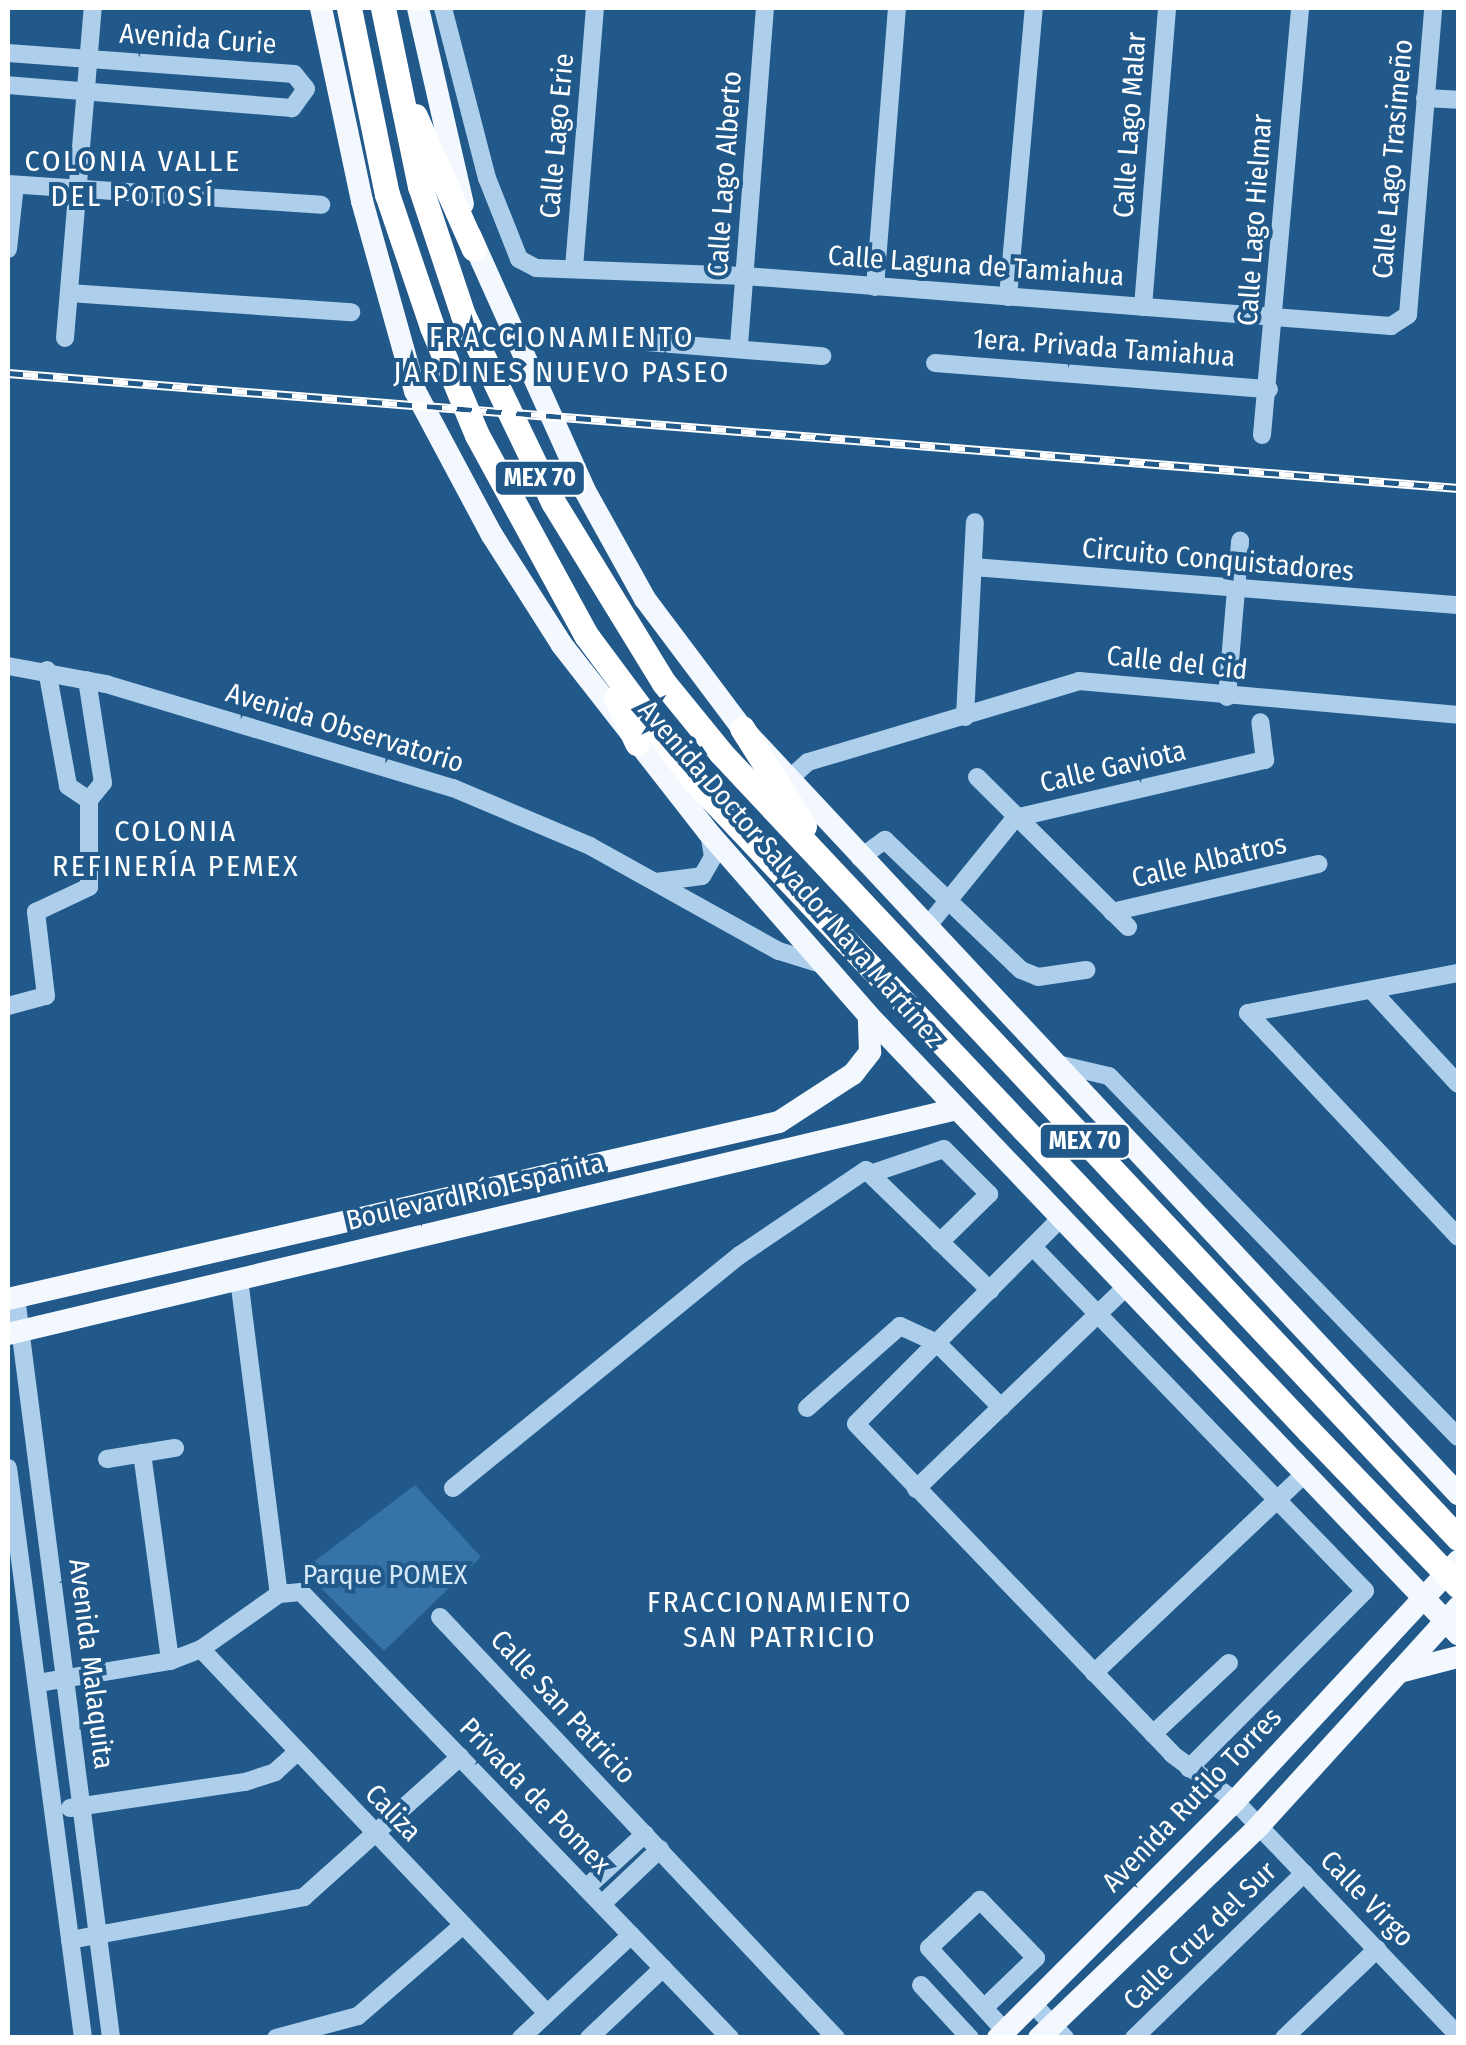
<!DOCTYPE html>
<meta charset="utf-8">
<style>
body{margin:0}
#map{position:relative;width:1466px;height:2045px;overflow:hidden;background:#21598a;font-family:"Fira Sans Condensed",sans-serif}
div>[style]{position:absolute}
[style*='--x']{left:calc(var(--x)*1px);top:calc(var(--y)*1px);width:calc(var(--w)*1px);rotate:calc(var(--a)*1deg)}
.green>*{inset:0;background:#3573a8}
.minor>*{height:18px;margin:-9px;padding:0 9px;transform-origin:9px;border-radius:9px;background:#adcfeb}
.major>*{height:22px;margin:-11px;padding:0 11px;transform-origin:11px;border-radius:11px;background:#f2f8fe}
.highway>*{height:25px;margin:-12.5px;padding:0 12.5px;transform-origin:12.5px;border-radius:12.5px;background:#fff}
.rail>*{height:9px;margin-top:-4.5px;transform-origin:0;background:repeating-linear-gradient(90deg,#21598a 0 15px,#fff 0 30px);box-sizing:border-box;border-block:2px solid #fff}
.highway-bridge>*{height:25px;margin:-12.5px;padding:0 12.5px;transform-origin:12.5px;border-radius:12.5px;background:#fff}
span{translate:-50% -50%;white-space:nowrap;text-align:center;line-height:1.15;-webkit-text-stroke:8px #21598a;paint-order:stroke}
.shield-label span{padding:2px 8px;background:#21598a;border:2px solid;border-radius:8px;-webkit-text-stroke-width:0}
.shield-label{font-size:25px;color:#fff;font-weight:700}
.street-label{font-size:28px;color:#fff}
.park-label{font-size:28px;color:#d2e7f8}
.neighbourhood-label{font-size:30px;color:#fff;letter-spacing:2.5px}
.frame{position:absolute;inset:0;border:10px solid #fff;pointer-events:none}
</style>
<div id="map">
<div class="green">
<i style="clip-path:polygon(415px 1485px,481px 1557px,384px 1651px,303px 1570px)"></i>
</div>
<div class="minor">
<i style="--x:443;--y:8;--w:176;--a:75.5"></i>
<i style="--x:487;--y:178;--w:87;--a:68.4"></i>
<i style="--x:519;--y:259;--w:19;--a:28"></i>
<i style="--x:536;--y:268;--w:209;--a:2.2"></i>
<i style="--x:745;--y:276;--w:648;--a:4.43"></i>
<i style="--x:1391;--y:326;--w:20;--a:-33"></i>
<i style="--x:1408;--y:315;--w:308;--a:-85.3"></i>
<i style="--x:8;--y:53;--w:287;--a:4.2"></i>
<i style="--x:294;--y:74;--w:19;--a:51"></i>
<i style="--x:306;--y:89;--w:24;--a:126"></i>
<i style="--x:292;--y:108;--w:285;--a:-175.4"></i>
<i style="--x:1425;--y:98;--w:33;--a:3"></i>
<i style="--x:8;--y:184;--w:314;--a:3.8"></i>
<i style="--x:8;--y:249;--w:64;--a:-83.8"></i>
<i style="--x:574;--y:268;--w:261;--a:-85.4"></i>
<i style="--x:875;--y:287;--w:280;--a:-85.5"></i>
<i style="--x:69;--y:293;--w:283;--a:3.9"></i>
<i style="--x:1008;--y:297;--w:290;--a:-84.9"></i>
<i style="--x:1143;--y:307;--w:300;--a:-85.4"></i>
<i style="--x:65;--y:338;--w:331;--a:-85.2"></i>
<i style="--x:622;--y:340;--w:201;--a:4.6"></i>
<i style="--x:739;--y:345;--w:338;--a:-85.6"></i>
<i style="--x:935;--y:363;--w:335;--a:4.5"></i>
<i style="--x:1262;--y:435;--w:429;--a:-84.9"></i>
<i style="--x:973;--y:567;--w:486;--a:4.5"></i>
<i style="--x:8;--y:666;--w:100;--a:10.4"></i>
<i style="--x:106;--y:684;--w:362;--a:16.7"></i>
<i style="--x:453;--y:788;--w:149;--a:22.9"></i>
<i style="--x:590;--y:846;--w:216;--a:29.1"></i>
<i style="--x:779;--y:951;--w:47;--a:17.3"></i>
<i style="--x:47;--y:670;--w:118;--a:79.7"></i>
<i style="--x:68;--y:786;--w:25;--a:34"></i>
<i style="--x:1227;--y:697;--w:157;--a:-85.2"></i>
<i style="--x:965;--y:717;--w:195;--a:-87.1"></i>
<i style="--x:977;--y:777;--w:213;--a:44.8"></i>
<i style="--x:788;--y:780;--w:27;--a:-42"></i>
<i style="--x:808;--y:762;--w:283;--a:-16.6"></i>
<i style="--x:1079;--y:681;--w:381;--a:5.1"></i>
<i style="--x:860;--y:858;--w:31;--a:-36"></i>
<i style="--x:885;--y:840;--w:188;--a:43.7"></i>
<i style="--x:1021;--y:970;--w:18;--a:22"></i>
<i style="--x:1038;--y:977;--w:49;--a:-8.3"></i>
<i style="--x:656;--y:882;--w:46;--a:-7.4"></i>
<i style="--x:702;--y:876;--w:22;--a:-60"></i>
<i style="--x:713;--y:857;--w:24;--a:-99"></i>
<i style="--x:1112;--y:912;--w:212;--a:-13.1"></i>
<i style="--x:926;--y:928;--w:141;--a:-51"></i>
<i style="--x:1015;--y:818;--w:257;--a:-13.1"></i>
<i style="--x:1265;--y:760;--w:38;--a:-97"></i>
<i style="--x:1375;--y:994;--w:122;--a:47.3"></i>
<i style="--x:8;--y:1006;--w:39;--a:-15"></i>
<i style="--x:46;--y:996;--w:85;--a:-96.8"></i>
<i style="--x:36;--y:912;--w:59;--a:-25.3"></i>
<i style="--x:89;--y:887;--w:87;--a:-90"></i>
<i style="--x:89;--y:800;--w:22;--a:-51"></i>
<i style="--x:103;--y:783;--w:104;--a:-98.8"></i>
<i style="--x:1248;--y:1013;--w:307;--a:46.8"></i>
<i style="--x:1248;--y:1013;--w:214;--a:-10.8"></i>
<i style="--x:1053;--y:1063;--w:57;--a:13.1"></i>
<i style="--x:1109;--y:1076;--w:502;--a:45.97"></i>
<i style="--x:870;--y:1174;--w:78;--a:-18.7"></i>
<i style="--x:944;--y:1149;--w:64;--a:45"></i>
<i style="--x:989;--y:1194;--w:69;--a:135.6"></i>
<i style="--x:1060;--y:1219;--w:289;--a:134.9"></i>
<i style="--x:856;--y:1424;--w:457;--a:46.2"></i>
<i style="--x:1172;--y:1754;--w:79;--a:36.7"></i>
<i style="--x:1235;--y:1801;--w:323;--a:46.4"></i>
<i style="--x:1033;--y:1247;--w:478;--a:46"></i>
<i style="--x:1365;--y:1591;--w:250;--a:134.8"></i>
<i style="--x:239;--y:1279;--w:318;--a:82.8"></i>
<i style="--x:16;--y:1297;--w:747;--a:82.69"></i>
<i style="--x:807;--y:1408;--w:124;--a:-41.4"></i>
<i style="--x:900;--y:1326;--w:41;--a:24.7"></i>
<i style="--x:937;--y:1343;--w:91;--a:45"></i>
<i style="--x:142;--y:1453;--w:210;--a:82.3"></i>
<i style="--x:107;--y:1459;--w:69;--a:-9.2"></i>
<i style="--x:8;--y:1468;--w:575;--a:82.5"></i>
<i style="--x:453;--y:1488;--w:370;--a:-39.1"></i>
<i style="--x:740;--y:1255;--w:152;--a:-34"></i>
<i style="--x:866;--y:1170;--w:173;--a:44.1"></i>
<i style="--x:916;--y:1489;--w:290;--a:-43.9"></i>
<i style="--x:440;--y:1617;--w:578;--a:46.75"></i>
<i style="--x:201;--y:1649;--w:502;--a:46.45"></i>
<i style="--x:1094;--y:1673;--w:286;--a:-43.4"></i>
<i style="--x:38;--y:1683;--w:134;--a:-9.5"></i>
<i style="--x:170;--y:1661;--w:33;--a:-21"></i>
<i style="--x:201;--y:1649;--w:95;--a:-35.2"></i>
<i style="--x:279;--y:1594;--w:22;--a:-5"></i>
<i style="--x:301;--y:1592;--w:619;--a:46.11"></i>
<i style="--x:1153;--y:1734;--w:104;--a:-43.1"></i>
<i style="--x:70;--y:1808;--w:177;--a:-8.5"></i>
<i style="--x:245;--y:1782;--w:32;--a:-18"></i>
<i style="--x:275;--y:1772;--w:30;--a:-42"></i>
<i style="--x:586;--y:1888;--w:80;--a:-42.5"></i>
<i style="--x:602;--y:1904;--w:80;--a:-43.5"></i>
<i style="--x:70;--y:1940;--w:238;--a:-10.4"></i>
<i style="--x:304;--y:1897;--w:210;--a:-41.9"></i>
<i style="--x:921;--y:1985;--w:72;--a:47.2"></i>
<i style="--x:1033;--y:2004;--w:47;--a:46.7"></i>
<i style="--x:984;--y:2008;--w:72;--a:-43.9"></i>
<i style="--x:1036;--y:1958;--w:81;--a:-134"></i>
<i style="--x:980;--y:1900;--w:70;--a:136.7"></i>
<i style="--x:929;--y:1948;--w:81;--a:47.5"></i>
<i style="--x:984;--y:2008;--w:31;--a:48"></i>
<i style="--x:276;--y:2038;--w:85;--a:-15"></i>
<i style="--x:358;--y:2016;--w:139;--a:-40.9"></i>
<i style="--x:521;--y:2038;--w:151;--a:-43.1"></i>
<i style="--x:589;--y:2038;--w:102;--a:-43.4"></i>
<i style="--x:1134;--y:2038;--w:237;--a:-44.1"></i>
<i style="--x:1284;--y:2038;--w:129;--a:-43.7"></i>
</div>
<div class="major">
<i style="--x:321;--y:8;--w:197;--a:78"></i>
<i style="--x:362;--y:201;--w:197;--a:74.4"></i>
<i style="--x:415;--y:391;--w:163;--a:61.9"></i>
<i style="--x:492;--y:535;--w:130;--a:57.5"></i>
<i style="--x:562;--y:645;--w:237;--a:52"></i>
<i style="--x:708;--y:832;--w:244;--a:48.8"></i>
<i style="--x:869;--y:1016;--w:854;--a:46.38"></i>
<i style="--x:418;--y:8;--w:201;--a:77.1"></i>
<i style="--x:470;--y:235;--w:278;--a:65.8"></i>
<i style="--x:584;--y:489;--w:126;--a:61"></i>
<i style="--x:645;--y:599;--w:161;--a:53.1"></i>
<i style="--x:742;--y:728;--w:1049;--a:46.93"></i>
<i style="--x:8;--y:1299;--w:791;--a:-12.93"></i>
<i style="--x:779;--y:1122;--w:88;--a:-33"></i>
<i style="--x:853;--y:1074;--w:28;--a:-52"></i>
<i style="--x:870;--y:1052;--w:36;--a:-92"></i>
<i style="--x:8;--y:1334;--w:975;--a:-13.34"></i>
<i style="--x:1399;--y:1672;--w:61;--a:-14.3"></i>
<i style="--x:998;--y:2038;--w:335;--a:-45"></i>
<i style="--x:1235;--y:1801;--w:328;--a:-47.1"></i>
<i style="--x:1039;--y:2038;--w:306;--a:-43.9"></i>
<i style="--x:1259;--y:1826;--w:296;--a:-47.7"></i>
</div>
<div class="highway">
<i style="--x:349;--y:8;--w:190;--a:78.5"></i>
<i style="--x:387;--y:194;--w:140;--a:71.3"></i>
<i style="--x:432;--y:327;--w:117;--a:67.4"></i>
<i style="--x:477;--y:435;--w:228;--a:61.4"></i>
<i style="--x:586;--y:635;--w:179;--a:53.4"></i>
<i style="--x:693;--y:779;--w:896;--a:46.63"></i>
<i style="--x:383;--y:8;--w:182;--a:78.3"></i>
<i style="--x:420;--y:186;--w:136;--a:71.6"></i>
<i style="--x:463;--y:315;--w:208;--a:64.3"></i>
<i style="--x:553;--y:502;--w:212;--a:58.5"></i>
<i style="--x:664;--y:683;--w:90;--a:50.8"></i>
<i style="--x:721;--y:753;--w:1077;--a:46.81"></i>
<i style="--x:415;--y:116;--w:145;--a:66.1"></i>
<i style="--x:616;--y:698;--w:50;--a:65"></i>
<i style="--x:742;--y:728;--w:116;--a:57.7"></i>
</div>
<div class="rail">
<i style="--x:8;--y:373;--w:1455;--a:4.53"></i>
</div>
<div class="highway-bridge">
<i style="--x:1308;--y:1430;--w:216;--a:46.1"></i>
</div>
<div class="shield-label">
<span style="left:540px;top:478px">MEX 70</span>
<span style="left:1085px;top:1141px">MEX 70</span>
</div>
<div class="street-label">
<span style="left:198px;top:39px;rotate:4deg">Avenida Curie</span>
<span style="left:1130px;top:125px;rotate:-86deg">Calle Lago Malar</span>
<span style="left:557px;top:136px;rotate:-85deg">Calle Lago Erie</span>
<span style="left:1393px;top:159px;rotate:-85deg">Calle Lago Trasimeño</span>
<span style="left:725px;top:174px;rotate:-86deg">Calle Lago Alberto</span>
<span style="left:1255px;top:220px;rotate:-86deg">Calle Lago Hielmar</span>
<span style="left:976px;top:266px;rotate:4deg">Calle Laguna de Tamiahua</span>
<span style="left:1104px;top:348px;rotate:4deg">1era. Privada Tamiahua</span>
<span style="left:1218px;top:560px;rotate:5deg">Circuito Conquistadores</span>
<span style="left:1177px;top:663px;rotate:6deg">Calle del Cid</span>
<span style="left:345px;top:728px;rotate:17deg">Avenida Observatorio</span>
<span style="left:1113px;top:767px;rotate:-13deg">Calle Gaviota</span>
<span style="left:1209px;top:861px;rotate:-13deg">Calle Albatros</span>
<span style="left:791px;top:874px;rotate:49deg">Avenida Doctor Salvador Nava Martínez</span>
<span style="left:475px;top:1192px;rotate:-13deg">Boulevard Río Españita</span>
<span style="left:91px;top:1664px;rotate:83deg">Avenida Malaquita</span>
<span style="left:563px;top:1707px;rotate:47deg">Calle San Patricio</span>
<span style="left:535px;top:1796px;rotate:46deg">Privada de Pomex</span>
<span style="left:1192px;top:1800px;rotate:-46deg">Avenida Rutilo Torres</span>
<span style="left:393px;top:1813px;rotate:46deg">Caliza</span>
<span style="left:1367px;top:1899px;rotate:46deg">Calle Virgo</span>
<span style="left:1200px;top:1936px;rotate:-44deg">Calle Cruz del Sur</span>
</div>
<div class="park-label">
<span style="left:385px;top:1575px">Parque POMEX</span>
</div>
<div class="neighbourhood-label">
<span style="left:133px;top:178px">COLONIA VALLE<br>DEL POTOSÍ</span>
<span style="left:562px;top:354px">FRACCIONAMIENTO<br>JARDINES NUEVO PASEO</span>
<span style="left:176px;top:848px">COLONIA<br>REFINERÍA PEMEX</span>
<span style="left:780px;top:1619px">FRACCIONAMIENTO<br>SAN PATRICIO</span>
</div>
<div class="frame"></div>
</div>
